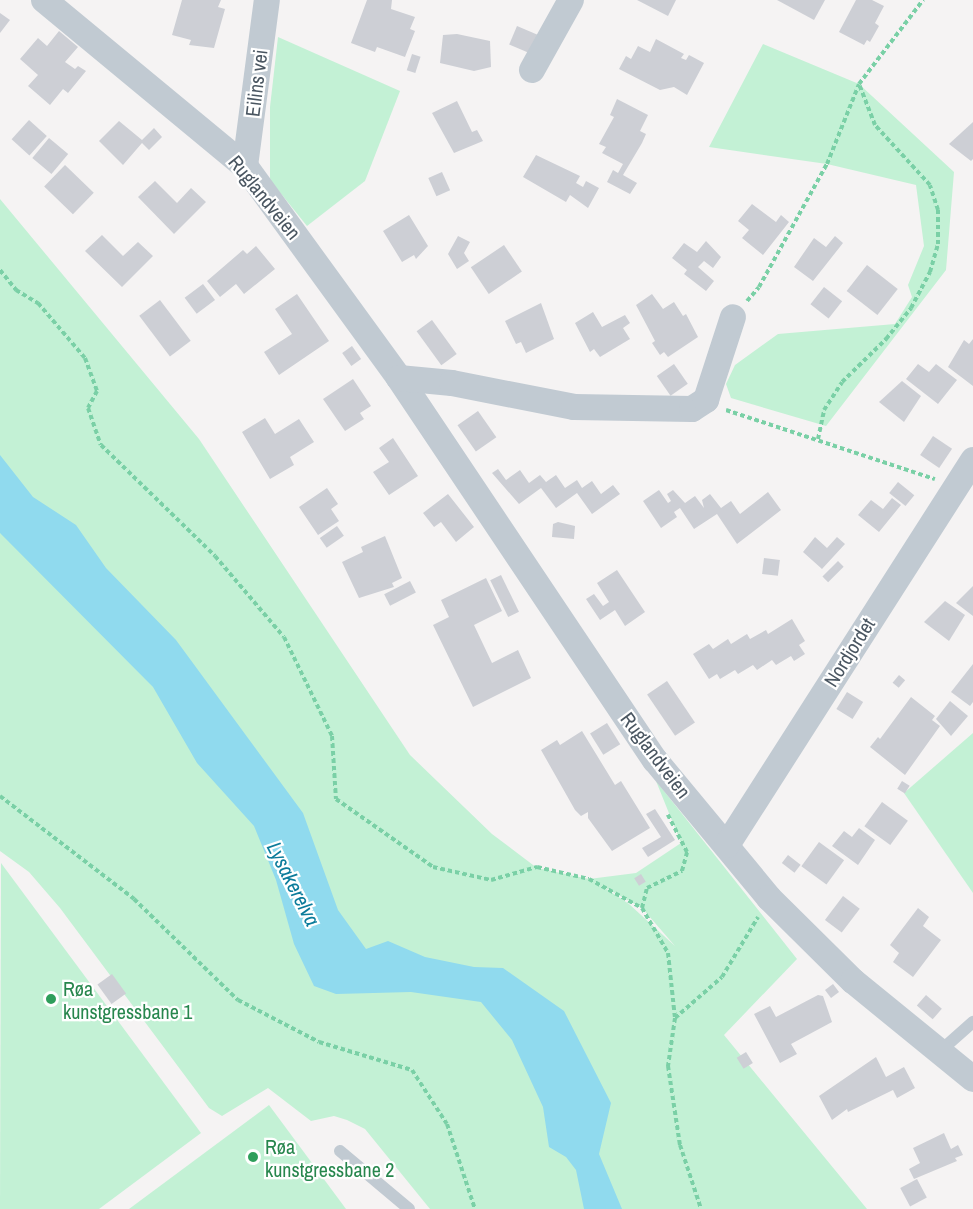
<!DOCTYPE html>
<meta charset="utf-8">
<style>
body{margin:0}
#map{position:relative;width:973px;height:1209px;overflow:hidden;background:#f5f3f3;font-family:"Archivo Narrow",sans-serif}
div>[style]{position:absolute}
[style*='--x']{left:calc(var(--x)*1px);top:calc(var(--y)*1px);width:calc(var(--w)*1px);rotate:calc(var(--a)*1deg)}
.green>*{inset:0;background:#c3f1d5}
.water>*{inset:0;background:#90daee}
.building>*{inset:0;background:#cdcfd5;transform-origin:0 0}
.path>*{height:4px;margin-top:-2px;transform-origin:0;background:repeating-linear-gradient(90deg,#7ad0a6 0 4.5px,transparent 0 7.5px)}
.service>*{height:12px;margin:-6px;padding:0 6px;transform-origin:6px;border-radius:6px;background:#c1cad2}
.minor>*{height:26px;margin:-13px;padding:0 13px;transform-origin:13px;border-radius:13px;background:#c1cad2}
.dots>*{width:16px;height:16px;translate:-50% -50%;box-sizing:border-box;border:3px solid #fff;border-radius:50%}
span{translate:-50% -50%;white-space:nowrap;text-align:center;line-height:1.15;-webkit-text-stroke:4.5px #fff;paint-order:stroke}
.street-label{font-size:20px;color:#4a5661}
.leisure-label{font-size:20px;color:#27864d}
.left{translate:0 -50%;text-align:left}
.water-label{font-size:21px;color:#0c7c9b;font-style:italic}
</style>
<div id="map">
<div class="green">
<i style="clip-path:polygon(278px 37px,400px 91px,365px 181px,307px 226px,270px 180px,270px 107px)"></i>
<i style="clip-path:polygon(763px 44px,859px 84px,954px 172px,946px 270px,826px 426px,731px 398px,726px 384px,735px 365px,778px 334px,895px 324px,912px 297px,908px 285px,924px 246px,916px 185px,827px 164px,709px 147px)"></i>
<i style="clip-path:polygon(evenodd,0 199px,199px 439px,410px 755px,492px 834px,537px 868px,589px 879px,636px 873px,681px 843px,656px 781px,797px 959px,724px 1035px,867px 1209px,430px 1209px,365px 1129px,347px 1120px,334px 1116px,311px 1121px,268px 1088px,222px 1116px,209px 1108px,60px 908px,29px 872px,0 851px,0 199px,602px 886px,642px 908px,675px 946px,629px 904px,602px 886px)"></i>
<i style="clip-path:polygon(973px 733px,973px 893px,904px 793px)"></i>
<i style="clip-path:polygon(1px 863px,201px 1133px,99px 1209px,0 1209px)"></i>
<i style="clip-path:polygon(269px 1105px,346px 1209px,129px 1209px)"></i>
</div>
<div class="water">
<i style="clip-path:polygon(0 455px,33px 497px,76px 525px,106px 568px,176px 640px,303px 813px,338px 910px,366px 949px,388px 941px,425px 957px,474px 967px,503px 968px,564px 1011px,611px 1103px,599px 1154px,622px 1209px,584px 1209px,576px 1170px,566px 1157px,549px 1147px,543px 1107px,512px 1040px,481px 1002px,411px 992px,336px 994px,314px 986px,294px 944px,276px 880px,254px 826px,197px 763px,153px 687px,0 533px)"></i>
</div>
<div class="building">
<i style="clip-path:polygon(182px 0,221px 0,218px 7px,225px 9px,214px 48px,189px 45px,191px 40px,172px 35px)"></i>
<i style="clip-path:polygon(367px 0,392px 0,391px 9px,415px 17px,410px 29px,415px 31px,405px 57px,377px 47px,375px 52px,351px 43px)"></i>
<i style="clip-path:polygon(637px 0,676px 0,668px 16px)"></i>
<i style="clip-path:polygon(777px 0,825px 0,814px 20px)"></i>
<i style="clip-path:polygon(856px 0,872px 0,884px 6px,875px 23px,879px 26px,870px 42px,867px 40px,864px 45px,839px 32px)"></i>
<i style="clip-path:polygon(0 13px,10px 20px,0 33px)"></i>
<i style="left:517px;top:26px;width:23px;height:20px;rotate:23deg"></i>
<i style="clip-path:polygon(59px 31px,78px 47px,65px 62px,75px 69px,78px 66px,86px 71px,68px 93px,63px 89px,50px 105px,28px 86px,38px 75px,20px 59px,38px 38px,47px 46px)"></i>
<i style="clip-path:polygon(457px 34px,490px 41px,491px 67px,474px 71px,440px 63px,443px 35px)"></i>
<i style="clip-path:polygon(656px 39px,684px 54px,681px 58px,686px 60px,689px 55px,704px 63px,687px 95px,674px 87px,660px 90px,619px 69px,626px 56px,631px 59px,638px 46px,650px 52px)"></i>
<i style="left:412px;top:54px;width:9px;height:17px;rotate:18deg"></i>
<i style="clip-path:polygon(617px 99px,648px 115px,640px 131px,646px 134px,642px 143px,623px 175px,637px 183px,630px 194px,607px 182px,613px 170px,618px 173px,623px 164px,602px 153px,606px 147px,599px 144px,614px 117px,610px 115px)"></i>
<i style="clip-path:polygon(457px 101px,472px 132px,477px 130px,483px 141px,454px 153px,432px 113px)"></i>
<i style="left:29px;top:120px;width:24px;height:26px;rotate:42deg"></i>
<i style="clip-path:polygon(119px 121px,142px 140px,154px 128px,162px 137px,149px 150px,142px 143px,123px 165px,99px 141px)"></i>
<i style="clip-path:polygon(973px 122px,973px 159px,971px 161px,949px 144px)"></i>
<i style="left:49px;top:138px;width:25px;height:26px;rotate:40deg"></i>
<i style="clip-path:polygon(536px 155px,580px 176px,576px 183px,583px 187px,586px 181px,599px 188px,588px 208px,570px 195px,566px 202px,523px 177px)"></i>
<i style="left:65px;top:165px;width:40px;height:30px;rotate:44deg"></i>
<i style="left:442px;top:172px;width:20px;height:15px;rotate:66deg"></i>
<i style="clip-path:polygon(155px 181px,177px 203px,191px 188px,206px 202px,174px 234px,138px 197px)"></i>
<i style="clip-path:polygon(752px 204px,776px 222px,781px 215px,789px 222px,763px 255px,742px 238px,749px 230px,738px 221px)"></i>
<i style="clip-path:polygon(409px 215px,428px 246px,416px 259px,414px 255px,402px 262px,383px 231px)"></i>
<i style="clip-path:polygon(102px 235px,123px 256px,138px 242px,153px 256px,122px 287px,85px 251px)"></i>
<i style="clip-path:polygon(458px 236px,470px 242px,464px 253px,469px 261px,457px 269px,448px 254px)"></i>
<i style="clip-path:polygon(835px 236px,843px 243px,813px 281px,794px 267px,814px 238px,826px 247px)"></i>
<i style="clip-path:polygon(706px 241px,721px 257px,713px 268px,704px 261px,698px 267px,714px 281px,706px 291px,684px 274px,687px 270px,672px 258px,684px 243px,697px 252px)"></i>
<i style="left:504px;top:245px;width:32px;height:40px;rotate:56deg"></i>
<i style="clip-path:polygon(256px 246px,275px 269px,244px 294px,236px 284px,220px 297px,207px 281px,243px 250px,247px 254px)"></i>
<i style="left:867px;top:265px;width:39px;height:33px;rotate:38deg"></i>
<i style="left:203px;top:284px;width:20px;height:23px;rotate:53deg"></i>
<i style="left:824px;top:287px;width:23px;height:22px;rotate:38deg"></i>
<i style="clip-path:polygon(297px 294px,329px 341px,279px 375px,264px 352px,292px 334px,275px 309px)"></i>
<i style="clip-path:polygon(652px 294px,663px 309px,674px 302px,683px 316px,686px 314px,698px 337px,668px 357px,664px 352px,660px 355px,652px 343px,655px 341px,636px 305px)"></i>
<i style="left:160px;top:300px;width:51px;height:26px;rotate:53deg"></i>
<i style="clip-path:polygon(541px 303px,554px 339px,526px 353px,521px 342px,516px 344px,505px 321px)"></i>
<i style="clip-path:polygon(593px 312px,602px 327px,625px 315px,630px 323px,623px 328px,630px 339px,600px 357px,594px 349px,590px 352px,575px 323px)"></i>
<i style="left:432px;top:320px;width:42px;height:19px;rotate:54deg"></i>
<i style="clip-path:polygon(973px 339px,973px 386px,948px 367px,964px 340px,969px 344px)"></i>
<i style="left:352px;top:346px;width:16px;height:12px;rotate:55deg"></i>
<i style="left:674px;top:364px;width:24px;height:21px;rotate:55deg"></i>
<i style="clip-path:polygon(918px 364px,929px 372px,936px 364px,957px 380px,938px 404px,906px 379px)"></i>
<i style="clip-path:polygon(353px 379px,371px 406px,360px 413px,364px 419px,345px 431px,323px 399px)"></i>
<i style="clip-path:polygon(902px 381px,921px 396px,904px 422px,879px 402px)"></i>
<i style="left:478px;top:411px;width:32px;height:25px;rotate:55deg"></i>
<i style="clip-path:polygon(265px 418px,275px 434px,299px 419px,314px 442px,290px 457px,294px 465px,270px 479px,242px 432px)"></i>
<i style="left:933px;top:436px;width:23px;height:23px;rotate:34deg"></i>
<i style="clip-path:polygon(393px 438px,418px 476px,389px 495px,373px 472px,389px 462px,379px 448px)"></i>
<i style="clip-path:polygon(498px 469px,506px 480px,520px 470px,529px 483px,540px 475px,546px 482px,556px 475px,565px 488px,577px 480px,582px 488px,592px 481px,601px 494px,613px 485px,620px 494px,592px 514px,577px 493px,556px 508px,541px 488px,519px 504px,492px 473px)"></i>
<i style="left:898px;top:482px;width:21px;height:14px;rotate:39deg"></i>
<i style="clip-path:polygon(327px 488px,338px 504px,331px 509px,339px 521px,318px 535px,299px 507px)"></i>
<i style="clip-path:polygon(659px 490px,668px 503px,671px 501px,667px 494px,673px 490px,685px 503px,695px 496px,704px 508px,702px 500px,710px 494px,721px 508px,731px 501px,740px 514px,768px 492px,781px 510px,737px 544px,717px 514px,694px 529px,680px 508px,674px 512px,677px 517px,661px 528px,643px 501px)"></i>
<i style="clip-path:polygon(448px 494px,474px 527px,456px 542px,441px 522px,434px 527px,423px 513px)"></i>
<i style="clip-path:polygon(892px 498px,901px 505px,879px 532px,858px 515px,871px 500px,883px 509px)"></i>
<i style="clip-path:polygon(558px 522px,575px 526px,574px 539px,552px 537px,553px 524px)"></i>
<i style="left:337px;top:526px;width:12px;height:21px;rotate:55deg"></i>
<i style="clip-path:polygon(385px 536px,402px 578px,392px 583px,394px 587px,359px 598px,342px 562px,363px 552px,361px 547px)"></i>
<i style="clip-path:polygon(815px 537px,827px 548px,837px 537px,845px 544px,822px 569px,803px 552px)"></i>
<i style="left:764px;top:558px;width:16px;height:16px;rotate:7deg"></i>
<i style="left:838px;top:561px;width:8px;height:22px;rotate:45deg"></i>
<i style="clip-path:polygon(617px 570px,645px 612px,625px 626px,615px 610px,600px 620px,586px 599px,594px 594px,603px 606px,609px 602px,597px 583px)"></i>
<i style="left:501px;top:575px;width:41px;height:12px;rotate:64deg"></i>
<i style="clip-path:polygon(486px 578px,502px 611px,474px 625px,492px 663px,518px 650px,531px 678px,473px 707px,433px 625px,449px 617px,441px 600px)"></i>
<i style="left:410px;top:581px;width:13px;height:29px;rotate:63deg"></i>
<i style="clip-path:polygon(973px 586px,973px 616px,956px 603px)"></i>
<i style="clip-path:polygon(945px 601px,965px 615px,949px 641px,924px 622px)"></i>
<i style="clip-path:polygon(792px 619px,805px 641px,799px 645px,805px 654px,794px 661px,791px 656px,776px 665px,772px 660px,757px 670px,753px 665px,738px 674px,735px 670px,720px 679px,717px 674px,709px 679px,693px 654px,709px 644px,713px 649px,728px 639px,731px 644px,747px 634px,750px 639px,766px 630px,768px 634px)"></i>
<i style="clip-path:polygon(973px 664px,973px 702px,970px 706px,951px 692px)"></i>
<i style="left:899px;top:675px;width:8px;height:10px;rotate:40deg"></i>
<i style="left:667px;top:681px;width:50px;height:24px;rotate:56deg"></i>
<i style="left:847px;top:692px;width:19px;height:20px;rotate:32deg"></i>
<i style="clip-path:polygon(911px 697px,935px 716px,932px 720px,940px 726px,905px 775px,870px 747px,878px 737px,880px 739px)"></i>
<i style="clip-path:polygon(950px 701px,968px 716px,951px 736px,936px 719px)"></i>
<i style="left:607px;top:723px;width:25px;height:20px;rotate:58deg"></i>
<i style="clip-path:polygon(582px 731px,615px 785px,621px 781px,650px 828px,612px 851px,588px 818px,588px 812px,581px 816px,575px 810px,541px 750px,557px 740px,560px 745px)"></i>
<i style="left:902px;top:781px;width:9px;height:9px;rotate:32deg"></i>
<i style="left:882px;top:802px;width:32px;height:30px;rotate:36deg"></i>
<i style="clip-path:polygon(655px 809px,675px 840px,648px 857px,642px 848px,661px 837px,646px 814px)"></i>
<i style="clip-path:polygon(859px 828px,875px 840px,858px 865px,832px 846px,844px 831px,852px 837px)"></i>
<i style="left:819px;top:842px;width:31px;height:30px;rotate:36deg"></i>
<i style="left:788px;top:855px;width:16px;height:10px;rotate:38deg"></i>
<i style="left:641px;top:874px;width:9px;height:8px;rotate:58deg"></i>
<i style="left:843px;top:896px;width:21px;height:30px;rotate:37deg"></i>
<i style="clip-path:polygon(918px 908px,929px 917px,923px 926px,941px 940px,913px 977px,893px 962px,899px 953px,890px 945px)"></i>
<i style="left:112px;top:974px;width:24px;height:18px;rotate:54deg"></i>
<i style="left:833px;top:984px;width:10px;height:10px;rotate:53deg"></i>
<i style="clip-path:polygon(818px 995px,823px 996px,832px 1022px,791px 1044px,797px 1054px,780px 1063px,754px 1014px,770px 1006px,776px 1017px)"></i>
<i style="left:926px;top:995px;width:21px;height:14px;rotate:41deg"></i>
<i style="left:746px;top:1052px;width:13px;height:11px;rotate:58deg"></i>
<i style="clip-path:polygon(876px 1057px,886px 1077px,904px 1067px,915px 1088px,897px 1098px,893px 1090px,848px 1112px,847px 1109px,832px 1120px,819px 1096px)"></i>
<i style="clip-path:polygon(944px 1133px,951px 1149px,958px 1145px,963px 1155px,955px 1158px,957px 1161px,914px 1179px,909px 1169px,920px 1163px,913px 1148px)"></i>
<i style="left:917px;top:1179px;width:21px;height:19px;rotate:62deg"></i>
</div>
<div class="path">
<i style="--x:0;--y:270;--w:26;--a:51"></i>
<i style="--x:16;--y:290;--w:26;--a:31"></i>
<i style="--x:38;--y:303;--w:72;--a:49.5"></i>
<i style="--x:85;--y:358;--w:35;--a:70"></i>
<i style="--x:97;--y:391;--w:19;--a:118"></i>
<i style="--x:88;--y:408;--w:39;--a:71"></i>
<i style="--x:101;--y:445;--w:159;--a:44.2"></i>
<i style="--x:215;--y:556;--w:106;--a:49.6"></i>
<i style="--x:284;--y:637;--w:110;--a:64.1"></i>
<i style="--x:332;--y:736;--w:63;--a:86.4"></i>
<i style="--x:336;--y:799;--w:118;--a:35"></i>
<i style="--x:433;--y:867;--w:59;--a:12.6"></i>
<i style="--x:491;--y:880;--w:48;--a:-15.8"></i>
<i style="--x:537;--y:867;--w:53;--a:13"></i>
<i style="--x:589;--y:879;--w:60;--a:28.7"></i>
<i style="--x:642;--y:908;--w:52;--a:60"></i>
<i style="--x:668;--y:953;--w:65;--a:83.9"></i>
<i style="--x:675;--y:1018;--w:49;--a:98.3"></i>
<i style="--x:668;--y:1066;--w:80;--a:81.4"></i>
<i style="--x:680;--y:1145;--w:67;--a:71.8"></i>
<i style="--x:747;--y:301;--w:18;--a:-49"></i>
<i style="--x:759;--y:287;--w:141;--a:-61.1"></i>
<i style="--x:827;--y:164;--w:86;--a:-68.2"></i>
<i style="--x:859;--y:84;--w:106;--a:-52.7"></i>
<i style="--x:726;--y:410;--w:220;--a:18.3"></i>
<i style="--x:818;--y:439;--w:30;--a:-78"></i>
<i style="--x:824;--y:410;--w:33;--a:-57"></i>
<i style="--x:842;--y:382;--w:62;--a:-44.3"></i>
<i style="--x:886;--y:339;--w:40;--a:-51"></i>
<i style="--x:911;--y:308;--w:41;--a:-62.2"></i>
<i style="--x:930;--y:272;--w:29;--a:-74"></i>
<i style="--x:938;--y:244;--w:34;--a:-90"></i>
<i style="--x:938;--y:210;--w:26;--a:-108"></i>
<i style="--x:930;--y:185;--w:81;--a:-132.5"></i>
<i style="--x:875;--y:125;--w:44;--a:-111.3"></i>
<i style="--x:0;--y:796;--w:169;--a:37.5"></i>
<i style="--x:134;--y:899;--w:145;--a:44.2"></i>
<i style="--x:238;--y:1000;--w:91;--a:27.4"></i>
<i style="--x:319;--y:1042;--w:97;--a:16.8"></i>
<i style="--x:412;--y:1070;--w:64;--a:57.1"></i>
<i style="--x:447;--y:1124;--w:89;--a:71.8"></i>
<i style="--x:642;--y:908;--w:21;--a:-76"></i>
<i style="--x:647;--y:888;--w:39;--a:-26"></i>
<i style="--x:682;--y:871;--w:20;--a:-75"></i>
<i style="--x:687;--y:852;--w:42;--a:-117.2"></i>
<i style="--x:675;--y:1018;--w:62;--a:-41.1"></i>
<i style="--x:722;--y:977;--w:70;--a:-59"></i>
</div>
<div class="service">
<i style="--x:938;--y:1053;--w:47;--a:-41.5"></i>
<i style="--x:340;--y:1151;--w:90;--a:40"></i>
</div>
<div class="minor">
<i style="--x:44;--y:0;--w:261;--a:39.6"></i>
<i style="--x:245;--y:166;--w:262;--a:54"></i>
<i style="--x:399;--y:378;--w:460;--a:56.2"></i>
<i style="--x:655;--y:760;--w:179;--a:50.4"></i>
<i style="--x:769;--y:898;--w:118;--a:44.7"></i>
<i style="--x:853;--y:981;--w:155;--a:39.2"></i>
<i style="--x:532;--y:70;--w:80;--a:-60.9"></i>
<i style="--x:245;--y:166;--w:167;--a:-82.5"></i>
<i style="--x:399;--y:378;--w:53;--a:5.4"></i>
<i style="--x:452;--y:383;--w:124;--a:11.1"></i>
<i style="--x:574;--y:407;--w:118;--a:1"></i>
<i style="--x:692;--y:409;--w:17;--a:-33"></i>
<i style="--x:706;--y:400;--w:87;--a:-72"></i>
<i style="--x:727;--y:845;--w:457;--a:-57.4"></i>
</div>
<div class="dots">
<i style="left:51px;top:999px;background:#2e9e5b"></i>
<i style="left:253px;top:1157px;background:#2e9e5b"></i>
</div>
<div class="street-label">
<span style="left:256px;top:83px;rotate:-83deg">Eilins vei</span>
<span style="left:265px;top:197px;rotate:51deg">Ruglandveien</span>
<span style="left:849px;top:652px;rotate:-58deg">Nordjordet</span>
<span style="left:656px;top:755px;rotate:53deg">Ruglandveien</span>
</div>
<div class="leisure-label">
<span class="left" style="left:63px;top:1000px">Røa<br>kunstgressbane 1</span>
<span class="left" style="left:265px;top:1158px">Røa<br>kunstgressbane 2</span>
</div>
<div class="water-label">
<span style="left:293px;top:884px;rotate:63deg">Lysakerelva</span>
</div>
</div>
